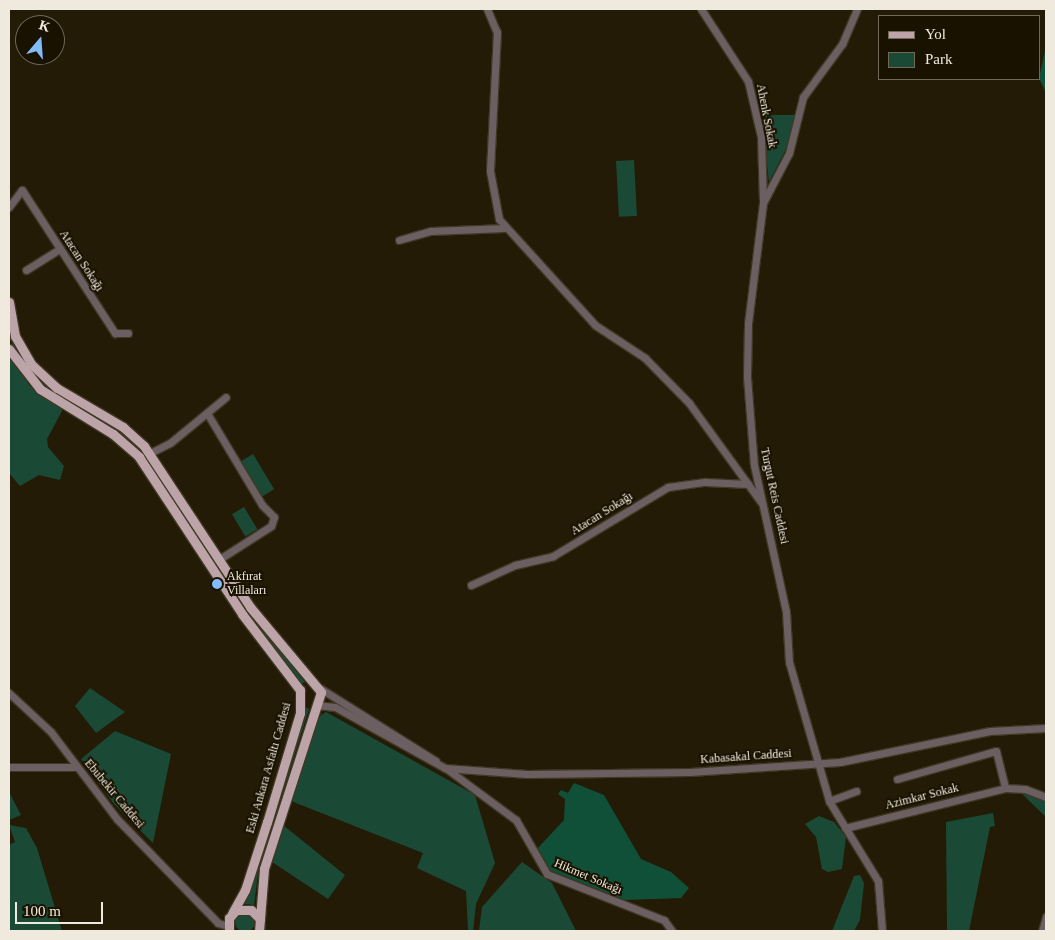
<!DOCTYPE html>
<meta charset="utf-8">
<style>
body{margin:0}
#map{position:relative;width:1055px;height:940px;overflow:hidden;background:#231b06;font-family:"Times New Roman",serif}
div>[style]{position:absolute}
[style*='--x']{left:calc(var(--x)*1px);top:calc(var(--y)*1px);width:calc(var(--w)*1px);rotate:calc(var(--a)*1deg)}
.green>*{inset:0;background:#1a4a36;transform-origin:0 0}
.round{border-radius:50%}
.forest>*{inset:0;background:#105038}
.roads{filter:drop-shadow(1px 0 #403824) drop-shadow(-1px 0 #403824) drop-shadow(0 1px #403824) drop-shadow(0 -1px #403824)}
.minor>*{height:7px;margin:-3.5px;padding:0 3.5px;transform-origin:3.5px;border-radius:3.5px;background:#6c5f61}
.major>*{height:9px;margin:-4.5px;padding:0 4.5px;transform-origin:4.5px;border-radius:4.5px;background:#bda4a8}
.dots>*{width:14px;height:14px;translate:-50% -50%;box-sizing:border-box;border:2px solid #1a1201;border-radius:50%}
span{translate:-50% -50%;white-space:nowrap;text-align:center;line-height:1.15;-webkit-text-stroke:4px #1a1201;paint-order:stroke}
.street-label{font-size:12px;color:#f0eade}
.poi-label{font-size:12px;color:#f0eade}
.left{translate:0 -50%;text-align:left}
.frame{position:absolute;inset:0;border:10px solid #f0eade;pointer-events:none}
.legend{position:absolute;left:878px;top:15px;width:162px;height:65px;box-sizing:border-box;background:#1a1201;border:1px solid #706859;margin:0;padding:6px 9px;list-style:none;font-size:15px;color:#f0eade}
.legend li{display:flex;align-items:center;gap:10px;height:25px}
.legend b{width:25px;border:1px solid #706859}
.north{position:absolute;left:15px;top:15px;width:50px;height:50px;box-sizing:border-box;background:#1a1201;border:1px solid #706859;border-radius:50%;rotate:18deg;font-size:14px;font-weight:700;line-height:20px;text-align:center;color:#f0eade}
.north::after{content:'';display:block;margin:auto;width:18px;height:22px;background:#83bcfb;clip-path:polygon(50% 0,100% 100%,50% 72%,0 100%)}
.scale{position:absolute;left:15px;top:902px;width:88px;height:22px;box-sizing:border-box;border:2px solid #f0eade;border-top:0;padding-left:6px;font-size:15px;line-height:18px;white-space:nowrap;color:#f0eade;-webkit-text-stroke:4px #1a1201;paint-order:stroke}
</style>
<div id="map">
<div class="green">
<i style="clip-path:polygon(761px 115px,795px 115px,789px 143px,769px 182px)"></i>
<i style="left:634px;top:160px;width:56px;height:18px;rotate:87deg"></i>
<i style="clip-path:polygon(9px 325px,32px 371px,139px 446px,168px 486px,128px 440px,40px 384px,13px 348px)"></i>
<i style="clip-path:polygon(9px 357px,30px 386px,63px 409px,47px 439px,48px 447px,64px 466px,60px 480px,39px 475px,20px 486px,9px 473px)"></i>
<i style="left:253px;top:454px;width:41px;height:17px;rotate:59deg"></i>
<i style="clip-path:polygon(173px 494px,255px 619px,305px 682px,301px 684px,242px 608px)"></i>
<i style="left:244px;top:507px;width:26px;height:14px;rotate:59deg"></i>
<i style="clip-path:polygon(90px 688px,125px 712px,96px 733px,75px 706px)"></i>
<i style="clip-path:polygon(305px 707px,309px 709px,258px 873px,254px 905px,243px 904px)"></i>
<i style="clip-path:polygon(326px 712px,475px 795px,495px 863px,476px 904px,473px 931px,468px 930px,466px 891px,417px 868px,423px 853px,291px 801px,315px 719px)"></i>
<i style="clip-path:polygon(115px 731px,171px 754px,153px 843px,114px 804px,81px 759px)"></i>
<i style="clip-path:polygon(9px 792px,21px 815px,9px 820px)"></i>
<i style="clip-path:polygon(1020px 792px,1046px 800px,1046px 817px)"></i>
<i style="clip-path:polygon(993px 813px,995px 826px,990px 827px,969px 931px,947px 931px,946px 822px)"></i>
<i style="clip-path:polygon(819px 816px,834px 822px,846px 837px,842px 869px,828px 872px,822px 869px,816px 837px,805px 824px)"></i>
<i style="clip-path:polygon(9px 825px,26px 828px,37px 848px,62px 931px,9px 931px,9px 845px,15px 842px)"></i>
<i style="clip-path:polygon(283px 825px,345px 875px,328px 899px,272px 862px)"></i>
<i style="clip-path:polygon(522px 862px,552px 883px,576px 931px,479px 931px,482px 907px)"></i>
<i style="clip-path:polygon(860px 875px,864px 883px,860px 920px,854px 931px,832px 931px,854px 876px)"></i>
<i class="round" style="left:235px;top:912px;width:20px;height:20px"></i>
</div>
<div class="forest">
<i style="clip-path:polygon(1046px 46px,1046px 93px,1039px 78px)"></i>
<i style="clip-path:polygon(574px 783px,604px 795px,641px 859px,671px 872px,689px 888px,681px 898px,625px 900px,549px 870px,538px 856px,538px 848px,564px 820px,565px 799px,558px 794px,561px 790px,568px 793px)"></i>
</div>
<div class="roads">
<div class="minor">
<i style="--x:487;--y:9;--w:25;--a:67"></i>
<i style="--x:497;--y:32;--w:139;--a:92.9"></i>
<i style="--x:490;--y:171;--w:49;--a:79.4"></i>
<i style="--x:499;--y:219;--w:143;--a:47.8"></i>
<i style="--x:595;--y:325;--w:60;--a:33.4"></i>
<i style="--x:645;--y:358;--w:63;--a:45.6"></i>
<i style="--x:689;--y:403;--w:122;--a:54"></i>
<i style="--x:701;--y:9;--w:86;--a:56.9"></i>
<i style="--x:748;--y:81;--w:57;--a:76.9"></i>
<i style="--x:761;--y:137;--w:63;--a:88.2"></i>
<i style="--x:857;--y:9;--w:38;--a:113"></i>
<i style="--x:842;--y:44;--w:66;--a:126.3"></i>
<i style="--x:803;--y:97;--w:58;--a:104"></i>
<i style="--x:789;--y:153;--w:56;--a:117.5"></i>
<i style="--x:763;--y:203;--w:122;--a:97.1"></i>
<i style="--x:748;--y:324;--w:53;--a:91.1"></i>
<i style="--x:747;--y:377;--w:88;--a:85.5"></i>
<i style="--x:754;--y:465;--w:150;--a:77.7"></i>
<i style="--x:786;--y:612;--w:50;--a:86.6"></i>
<i style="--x:789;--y:662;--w:145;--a:73.9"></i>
<i style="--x:829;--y:801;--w:94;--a:58.5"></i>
<i style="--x:878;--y:881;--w:50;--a:85.4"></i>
<i style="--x:9;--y:207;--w:21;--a:-53"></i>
<i style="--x:22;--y:190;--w:171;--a:57"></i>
<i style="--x:115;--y:333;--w:13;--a:0"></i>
<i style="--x:399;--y:240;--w:33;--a:-16"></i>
<i style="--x:431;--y:231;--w:73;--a:-2.4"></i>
<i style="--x:26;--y:270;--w:40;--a:-32"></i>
<i style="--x:207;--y:413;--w:107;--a:59.1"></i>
<i style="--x:262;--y:505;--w:17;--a:45"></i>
<i style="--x:274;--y:517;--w:9;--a:108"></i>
<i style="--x:271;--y:526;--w:63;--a:147.3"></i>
<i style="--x:150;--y:453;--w:22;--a:-27"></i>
<i style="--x:170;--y:443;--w:72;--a:-39.4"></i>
<i style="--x:471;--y:585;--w:48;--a:-24.4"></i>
<i style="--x:515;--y:565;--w:39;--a:-13"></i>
<i style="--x:553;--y:556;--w:134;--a:-31"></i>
<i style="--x:668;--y:487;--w:37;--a:-8"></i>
<i style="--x:705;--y:482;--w:43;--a:2.7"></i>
<i style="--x:318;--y:687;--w:139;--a:32.1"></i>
<i style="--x:9;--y:693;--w:57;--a:42.9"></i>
<i style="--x:51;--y:732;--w:109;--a:52.8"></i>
<i style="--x:117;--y:819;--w:145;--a:45.8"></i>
<i style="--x:218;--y:923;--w:10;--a:17"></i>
<i style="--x:316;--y:705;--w:19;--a:6"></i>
<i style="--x:335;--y:707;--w:126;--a:29"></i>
<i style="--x:445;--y:768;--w:82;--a:4.2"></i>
<i style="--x:527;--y:774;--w:163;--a:-0.7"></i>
<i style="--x:690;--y:772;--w:150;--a:-3.8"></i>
<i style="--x:840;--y:762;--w:153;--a:-11.7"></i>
<i style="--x:990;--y:731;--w:56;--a:-3.1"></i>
<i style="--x:9;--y:767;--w:66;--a:0"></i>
<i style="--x:447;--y:769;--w:86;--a:36.5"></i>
<i style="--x:516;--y:820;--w:62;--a:60.1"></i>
<i style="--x:547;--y:874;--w:126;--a:21.5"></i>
<i style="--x:664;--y:920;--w:14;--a:54"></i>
<i style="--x:897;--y:779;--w:103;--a:-15.8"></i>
<i style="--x:996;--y:751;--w:38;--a:76"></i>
<i style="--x:829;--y:801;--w:29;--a:-20"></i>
<i style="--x:845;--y:828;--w:165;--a:-14"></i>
<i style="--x:1005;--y:788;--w:20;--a:3"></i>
<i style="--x:1025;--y:789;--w:22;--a:21"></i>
<i style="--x:1042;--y:931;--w:15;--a:-74"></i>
</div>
<div class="major">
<i style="--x:9;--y:302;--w:35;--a:80"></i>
<i style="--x:15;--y:336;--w:32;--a:60"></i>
<i style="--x:31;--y:364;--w:35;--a:43"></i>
<i style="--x:57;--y:388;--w:77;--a:30.6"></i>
<i style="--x:123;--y:427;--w:28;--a:42"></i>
<i style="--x:144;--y:446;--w:193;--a:56.6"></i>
<i style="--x:250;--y:607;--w:111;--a:50.1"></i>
<i style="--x:321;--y:692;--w:186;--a:107.9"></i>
<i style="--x:264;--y:869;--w:62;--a:94.6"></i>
<i style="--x:9;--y:349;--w:51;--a:52.2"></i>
<i style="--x:40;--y:389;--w:86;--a:31.7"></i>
<i style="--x:113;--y:434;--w:35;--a:41"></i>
<i style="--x:139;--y:457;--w:188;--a:56.7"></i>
<i style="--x:242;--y:614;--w:96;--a:52.7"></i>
<i style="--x:300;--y:690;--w:23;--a:90"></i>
<i style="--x:300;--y:713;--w:114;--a:106.8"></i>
<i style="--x:267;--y:822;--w:71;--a:107.9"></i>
<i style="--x:245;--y:890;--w:26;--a:119"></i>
<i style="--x:229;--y:931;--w:13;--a:-90"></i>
<i style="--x:229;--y:918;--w:11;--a:-49"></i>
<i style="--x:236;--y:910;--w:15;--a:0"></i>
<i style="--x:251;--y:910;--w:13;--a:45"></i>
</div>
</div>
<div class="dots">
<i style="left:217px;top:584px;background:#83bcfb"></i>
</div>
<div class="street-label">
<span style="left:766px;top:116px;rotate:79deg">Ahenk Sokak</span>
<span style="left:81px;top:261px;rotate:57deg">Atacan Sokağı</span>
<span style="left:774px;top:496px;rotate:78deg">Turgut Reis Caddesi</span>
<span style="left:602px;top:514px;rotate:-32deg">Atacan Sokağı</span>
<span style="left:746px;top:757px;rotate:-4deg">Kabasakal Caddesi</span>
<span style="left:269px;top:768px;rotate:-74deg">Eski Ankara Asfaltı Caddesi</span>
<span style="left:114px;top:794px;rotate:50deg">Ebubekir Caddesi</span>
<span style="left:922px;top:797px;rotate:-14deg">Azimkar Sokak</span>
<span style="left:588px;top:877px;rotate:23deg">Hikmet Sokağı</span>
</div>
<div class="poi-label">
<span class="left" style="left:227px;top:584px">Akfırat<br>Villaları</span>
</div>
<div class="frame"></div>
<ul class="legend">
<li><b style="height:6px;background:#bda4a8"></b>Yol</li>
<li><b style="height:14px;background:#1a4a36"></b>Park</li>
</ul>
<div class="north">K</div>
<div class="scale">100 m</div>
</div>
